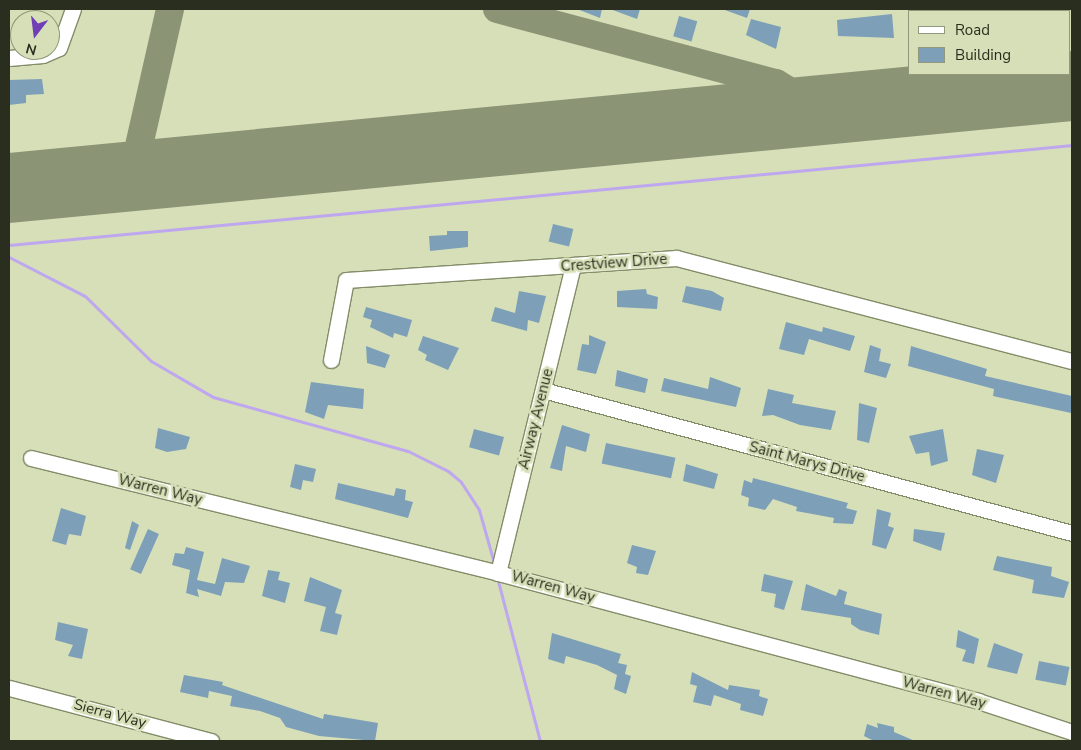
<!DOCTYPE html>
<style>
body{margin:0}
#map{position:relative;width:1081px;height:750px;overflow:hidden;background:#d6dfb8;font-family:"Nunito Sans",sans-serif}
div>[style]{position:absolute}
[style*='--x']{left:calc(var(--x)*1px);top:calc(var(--y)*1px);width:calc(var(--w)*1px);rotate:calc(var(--a)*1deg)}
.stream>*{height:3px;margin:-1.5px;padding:0 1.5px;transform-origin:1.5px;border-radius:1.5px;background:#bea7ef}
.taxiway>*{height:28px;margin:-14px;padding:0 14px;transform-origin:14px;border-radius:14px;background:#8c9476}
.runway>*{height:70px;margin:-35px;padding:0 35px;transform-origin:35px;border-radius:35px;background:#8c9476}
.building>*{inset:0;background:#7da0b8;transform-origin:0 0}
.roads{filter:drop-shadow(1px 0 #838c68) drop-shadow(-1px 0 #838c68) drop-shadow(0 1px #838c68) drop-shadow(0 -1px #838c68)}
.minor>*{height:15px;margin:-7.5px;padding:0 7.5px;transform-origin:7.5px;border-radius:7.5px;background:#fff}
span{translate:-50% -50%;white-space:nowrap;text-align:center;line-height:1.15;-webkit-text-stroke:5px #d6dfb8;paint-order:stroke}
.street-label{font-size:15px;color:#2a2e1f}
.frame{position:absolute;inset:0;border:10px solid #2a2e1f;pointer-events:none}
.legend{position:absolute;left:908px;top:10px;width:162px;height:65px;box-sizing:border-box;background:#d6dfb8;border:1px solid #91987b;margin:0;padding:6px 9px;list-style:none;font-size:15px;color:#2a2e1f}
.legend li{display:flex;align-items:center;gap:10px;height:25px}
.legend b{width:25px;border:1px solid #91987b}
.north{position:absolute;left:10px;top:10px;width:50px;height:50px;box-sizing:border-box;background:#d6dfb8;border:1px solid #91987b;border-radius:50%;rotate:195deg;font-size:14px;font-weight:700;line-height:20px;text-align:center;color:#2a2e1f}
.north::after{content:'';display:block;margin:auto;width:18px;height:22px;background:#703fb6;clip-path:polygon(50% 0,100% 100%,50% 72%,0 100%)}
</style>
<div id="map">
<div class="stream">
<i style="--x:9;--y:245;--w:1068;--a:-5.37"></i>
<i style="--x:9;--y:257;--w:85;--a:27.2"></i>
<i style="--x:85;--y:296;--w:93;--a:44.6"></i>
<i style="--x:151;--y:361;--w:72;--a:30.1"></i>
<i style="--x:213;--y:397;--w:202;--a:15.5"></i>
<i style="--x:408;--y:451;--w:45;--a:26.6"></i>
<i style="--x:448;--y:471;--w:17;--a:40"></i>
<i style="--x:461;--y:482;--w:33;--a:57"></i>
<i style="--x:479;--y:510;--w:55;--a:74.2"></i>
<i style="--x:498;--y:581;--w:165;--a:75.3"></i>
</div>
<div class="taxiway">
<i style="--x:497;--y:9;--w:289;--a:14.9"></i>
<i style="--x:776;--y:83;--w:26;--a:31"></i>
<i style="--x:798;--y:96;--w:16;--a:83"></i>
<i style="--x:138;--y:150;--w:20;--a:66"></i>
<i style="--x:146;--y:168;--w:13;--a:27"></i>
<i style="--x:116;--y:178;--w:36;--a:-52"></i>
<i style="--x:138;--y:150;--w:145;--a:-77.2"></i>
</div>
<div class="runway">
<i style="--x:9;--y:188;--w:1068;--a:-5.48"></i>
</div>
<div class="building">
<i style="clip-path:polygon(577px 9px,602px 9px,600px 18px)"></i>
<i style="clip-path:polygon(610px 9px,640px 9px,637px 19px)"></i>
<i style="clip-path:polygon(722px 9px,750px 9px,747px 18px)"></i>
<i style="clip-path:polygon(892px 14px,894px 38px,838px 36px,837px 20px)"></i>
<i style="left:679px;top:16px;width:19px;height:21px;rotate:16deg"></i>
<i style="clip-path:polygon(751px 19px,781px 27px,776px 49px,746px 35px)"></i>
<i style="clip-path:polygon(42px 79px,44px 94px,26px 95px,26px 103px,9px 105px,9px 80px)"></i>
<i style="left:553px;top:224px;width:21px;height:18px;rotate:14deg"></i>
<i style="clip-path:polygon(447px 231px,468px 231px,468px 247px,430px 251px,429px 236px,447px 235px)"></i>
<i style="clip-path:polygon(686px 286px,712px 291px,724px 298px,721px 311px,682px 302px)"></i>
<i style="clip-path:polygon(646px 289px,647px 294px,658px 297px,657px 309px,617px 307px,617px 291px)"></i>
<i style="clip-path:polygon(519px 291px,546px 296px,539px 323px,528px 320px,527px 331px,491px 321px,495px 307px,515px 313px)"></i>
<i style="clip-path:polygon(366px 307px,412px 320px,407px 337px,394px 333px,393px 338px,370px 327px,372px 320px,363px 317px)"></i>
<i style="clip-path:polygon(786px 322px,822px 332px,823px 327px,855px 336px,850px 351px,809px 339px,804px 355px,779px 349px)"></i>
<i style="clip-path:polygon(589px 335px,606px 342px,596px 374px,577px 370px,582px 344px,589px 345px)"></i>
<i style="clip-path:polygon(423px 336px,459px 348px,448px 370px,425px 360px,427px 355px,418px 350px)"></i>
<i style="clip-path:polygon(870px 345px,881px 349px,879px 361px,891px 364px,886px 378px,864px 372px)"></i>
<i style="clip-path:polygon(366px 346px,390px 355px,385px 368px,367px 363px)"></i>
<i style="clip-path:polygon(911px 346px,987px 369px,985px 376px,1072px 396px,1071px 413px,993px 396px,994px 389px,908px 366px)"></i>
<i style="clip-path:polygon(617px 370px,648px 379px,645px 393px,615px 386px)"></i>
<i style="clip-path:polygon(710px 377px,741px 388px,736px 407px,661px 391px,664px 378px,708px 389px)"></i>
<i style="clip-path:polygon(311px 382px,364px 389px,363px 409px,328px 405px,324px 419px,305px 412px)"></i>
<i style="clip-path:polygon(768px 389px,794px 395px,792px 403px,836px 411px,831px 430px,800px 425px,773px 415px,762px 416px)"></i>
<i style="clip-path:polygon(859px 403px,877px 408px,869px 443px,857px 440px)"></i>
<i style="clip-path:polygon(562px 425px,590px 434px,586px 452px,566px 446px,562px 471px,550px 468px)"></i>
<i style="clip-path:polygon(158px 428px,190px 437px,186px 449px,167px 452px,155px 448px)"></i>
<i style="left:474px;top:429px;width:31px;height:19px;rotate:15deg"></i>
<i style="clip-path:polygon(943px 429px,948px 461px,931px 466px,929px 452px,916px 454px,909px 436px)"></i>
<i style="left:606px;top:443px;width:71px;height:21px;rotate:12deg"></i>
<i style="clip-path:polygon(977px 449px,1004px 455px,996px 483px,972px 475px)"></i>
<i style="clip-path:polygon(295px 464px,316px 469px,313px 482px,303px 480px,301px 490px,290px 487px)"></i>
<i style="clip-path:polygon(686px 464px,718px 474px,714px 489px,683px 481px)"></i>
<i style="clip-path:polygon(753px 478px,848px 503px,846px 508px,857px 511px,853px 524px,833px 523px,834px 518px,796px 511px,797px 507px,773px 499px,765px 510px,748px 506px,749px 498px,741px 495px,744px 480px,752px 483px)"></i>
<i style="clip-path:polygon(338px 483px,394px 496px,396px 488px,406px 490px,405px 500px,413px 502px,408px 518px,335px 499px)"></i>
<i style="clip-path:polygon(61px 508px,86px 516px,81px 536px,69px 534px,66px 545px,52px 541px)"></i>
<i style="clip-path:polygon(877px 509px,891px 513px,888px 526px,894px 528px,886px 549px,872px 545px)"></i>
<i style="clip-path:polygon(132px 521px,139px 525px,130px 550px,125px 548px)"></i>
<i style="left:148px;top:529px;width:12px;height:44px;rotate:24deg"></i>
<i style="clip-path:polygon(914px 529px,945px 533px,941px 551px,913px 541px)"></i>
<i style="clip-path:polygon(632px 545px,656px 551px,648px 575px,636px 573px,637px 567px,627px 563px)"></i>
<i style="clip-path:polygon(186px 547px,204px 552px,197px 580px,215px 584px,222px 558px,250px 566px,244px 583px,225px 582px,221px 596px,197px 589px,199px 597px,186px 593px,190px 570px,172px 565px,175px 553px,184px 554px)"></i>
<i style="clip-path:polygon(997px 556px,1052px 567px,1051px 576px,1069px 582px,1064px 598px,1032px 593px,1034px 580px,993px 570px)"></i>
<i style="clip-path:polygon(268px 570px,280px 572px,278px 580px,290px 583px,285px 603px,262px 596px)"></i>
<i style="clip-path:polygon(764px 574px,793px 581px,784px 610px,774px 607px,776px 594px,761px 591px)"></i>
<i style="clip-path:polygon(310px 577px,342px 590px,335px 613px,342px 615px,337px 635px,320px 631px,326px 607px,304px 601px)"></i>
<i style="clip-path:polygon(806px 584px,836px 596px,839px 589px,847px 592px,844px 604px,882px 614px,879px 635px,860px 630px,851px 624px,851px 618px,801px 610px)"></i>
<i style="clip-path:polygon(58px 622px,88px 629px,82px 659px,68px 656px,73px 645px,55px 640px)"></i>
<i style="clip-path:polygon(958px 630px,979px 639px,974px 664px,962px 661px,966px 650px,956px 647px)"></i>
<i style="clip-path:polygon(552px 633px,621px 654px,618px 663px,627px 665px,625px 674px,631px 676px,626px 694px,614px 689px,617px 675px,597px 665px,566px 656px,564px 664px,548px 659px)"></i>
<i style="clip-path:polygon(994px 643px,1023px 654px,1017px 674px,987px 667px)"></i>
<i style="left:1039px;top:661px;width:31px;height:19px;rotate:11deg"></i>
<i style="clip-path:polygon(692px 672px,728px 690px,729px 685px,760px 690px,759px 696px,768px 699px,763px 716px,740px 710px,741px 704px,714px 695px,711px 706px,693px 702px,697px 686px,690px 684px)"></i>
<i style="clip-path:polygon(184px 675px,223px 682px,222px 685px,323px 719px,324px 714px,378px 723px,375px 741px,319px 736px,286px 727px,280px 718px,260px 711px,230px 706px,232px 696px,209px 691px,208px 698px,180px 692px)"></i>
<i style="clip-path:polygon(877px 723px,894px 727px,894px 732px,915px 741px,874px 741px,864px 736px,867px 724px,878px 728px)"></i>
</div>
<div class="roads">
<div class="minor">
<i style="--x:9;--y:58;--w:34;--a:-5"></i>
<i style="--x:43;--y:55;--w:17;--a:-24"></i>
<i style="--x:59;--y:48;--w:41;--a:-70.3"></i>
<i style="--x:331;--y:360;--w:81;--a:-79.4"></i>
<i style="--x:346;--y:280;--w:331;--a:-3.8"></i>
<i style="--x:676;--y:258;--w:409;--a:14.6"></i>
<i style="--x:543;--y:390;--w:548;--a:15.13"></i>
<i style="--x:31;--y:458;--w:481;--a:13.8"></i>
<i style="--x:498;--y:573;--w:497;--a:14.9"></i>
<i style="--x:978;--y:701;--w:99;--a:18.3"></i>
<i style="--x:498;--y:573;--w:316;--a:-76.3"></i>
<i style="--x:9;--y:688;--w:209;--a:14.7"></i>
</div>
</div>
<div class="street-label">
<span style="left:614px;top:263px;rotate:-4deg">Crestview Drive</span>
<span style="left:536px;top:419px;rotate:-76deg">Airway Avenue</span>
<span style="left:807px;top:462px;rotate:15deg">Saint Marys Drive</span>
<span style="left:160px;top:490px;rotate:14deg">Warren Way</span>
<span style="left:553px;top:587px;rotate:15deg">Warren Way</span>
<span style="left:944px;top:693px;rotate:15deg">Warren Way</span>
<span style="left:110px;top:714px;rotate:15deg">Sierra Way</span>
</div>
<div class="frame"></div>
<ul class="legend">
<li><b style="height:6px;background:#fff"></b>Road</li>
<li><b style="height:14px;background:#7da0b8"></b>Building</li>
</ul>
<div class="north">N</div>
</div>
